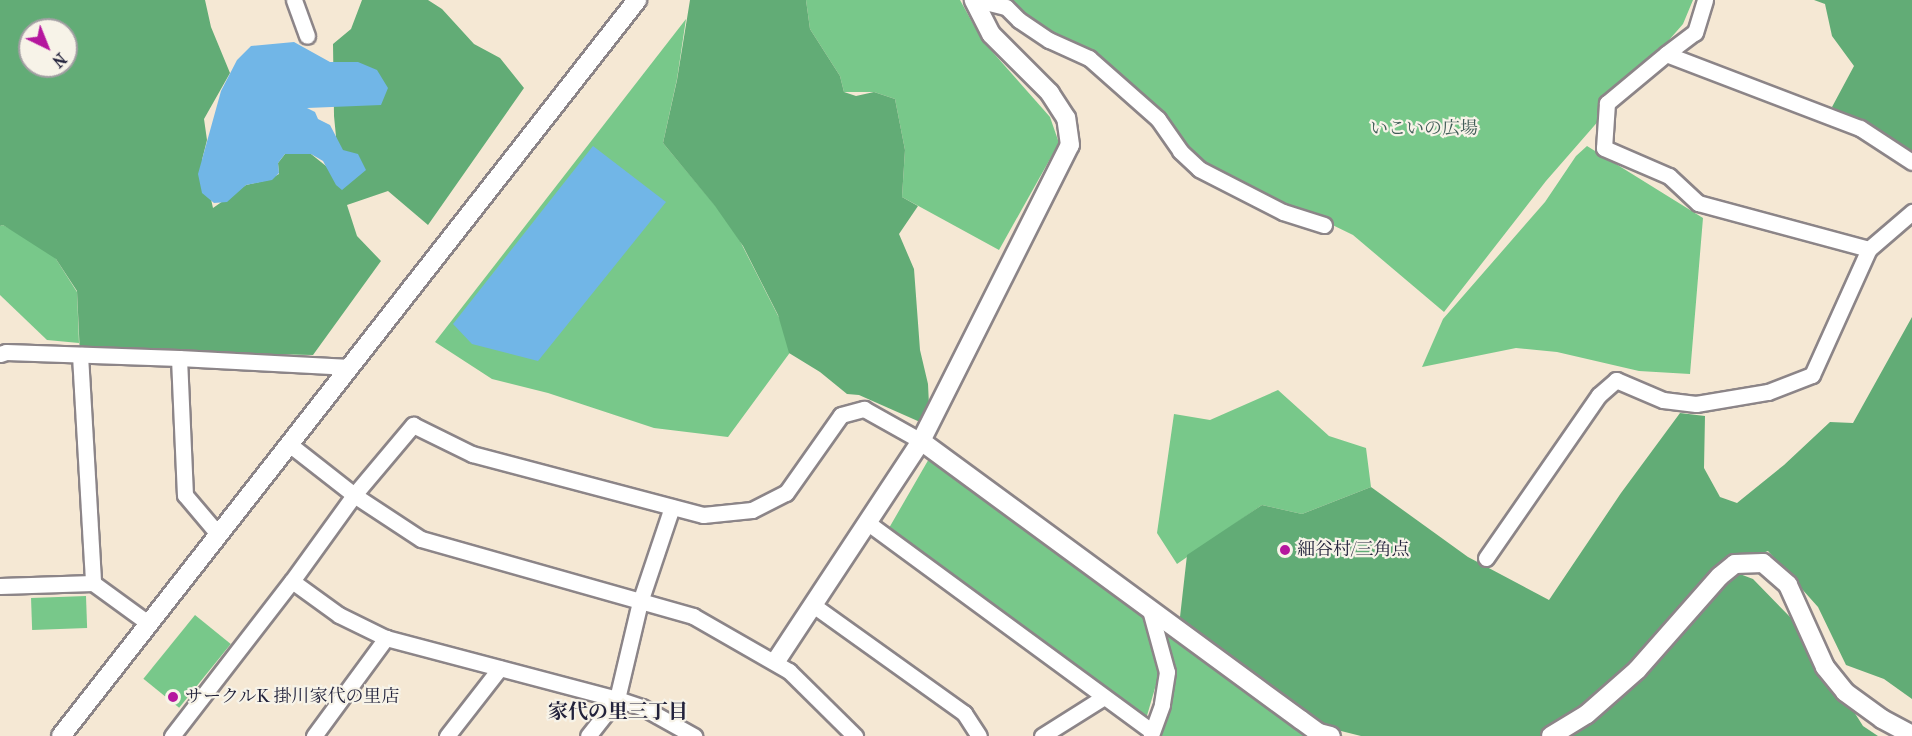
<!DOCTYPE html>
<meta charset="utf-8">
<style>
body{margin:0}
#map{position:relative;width:1912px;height:736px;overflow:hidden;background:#f5e8d4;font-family:"IM FELL French Canon","Noto Serif JP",serif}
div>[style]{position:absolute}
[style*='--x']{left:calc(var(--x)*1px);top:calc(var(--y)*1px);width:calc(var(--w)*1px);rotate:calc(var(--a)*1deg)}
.green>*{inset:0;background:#78c88a;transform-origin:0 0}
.forest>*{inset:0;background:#62ac76}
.water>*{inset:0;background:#71b6e7}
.roads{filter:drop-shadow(2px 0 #8c8588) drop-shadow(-2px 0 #8c8588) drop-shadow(0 2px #8c8588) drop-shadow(0 -2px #8c8588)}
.minor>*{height:15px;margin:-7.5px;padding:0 7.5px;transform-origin:7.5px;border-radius:7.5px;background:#fff}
.tertiary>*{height:18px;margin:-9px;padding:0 9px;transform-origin:9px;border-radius:9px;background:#fff}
.dots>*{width:16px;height:16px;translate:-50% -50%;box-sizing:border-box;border:3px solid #f7f3e8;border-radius:50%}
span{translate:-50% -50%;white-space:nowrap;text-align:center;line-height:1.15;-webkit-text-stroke:4.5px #f7f3e8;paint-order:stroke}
.park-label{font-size:18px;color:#405c57}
.poi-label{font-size:18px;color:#22223b}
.left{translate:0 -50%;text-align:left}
.neighbourhood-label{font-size:20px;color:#22223b;font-weight:700}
.north{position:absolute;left:18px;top:18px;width:60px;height:60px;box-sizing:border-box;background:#f7f3e8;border:2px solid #a29fa3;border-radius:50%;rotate:137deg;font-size:16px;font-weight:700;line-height:24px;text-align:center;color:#22223b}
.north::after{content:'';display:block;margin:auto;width:21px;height:27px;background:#b5179e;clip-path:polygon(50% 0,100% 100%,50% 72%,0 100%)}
</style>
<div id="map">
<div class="green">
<i style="clip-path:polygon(806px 0,960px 0,982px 40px,1050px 117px,1059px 143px,999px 250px,902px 197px,905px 150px,895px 99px,874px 92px,844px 92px,840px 76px,810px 29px)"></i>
<i style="clip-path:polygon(996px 0,1693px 0,1683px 24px,1546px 181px,1444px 312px,1353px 235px,1314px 216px,1234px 184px,1184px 145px,1158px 106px,1091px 55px,1070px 48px)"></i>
<i style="clip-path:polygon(686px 19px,677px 79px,663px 143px,724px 216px,740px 241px,794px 347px,728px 437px,654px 428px,548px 393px,492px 379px,435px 342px)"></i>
<i style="clip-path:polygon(1587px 146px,1703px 218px,1690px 374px,1639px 371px,1557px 352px,1516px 348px,1422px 367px,1443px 319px,1545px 202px,1576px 156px)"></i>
<i style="clip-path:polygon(3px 225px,51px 251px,77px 292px,79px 343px,47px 340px,0 295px,0 226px)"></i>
<i style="clip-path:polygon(1278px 390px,1329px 436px,1366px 448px,1371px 487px,1302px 514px,1262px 505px,1177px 564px,1157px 533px,1174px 414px,1210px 420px)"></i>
<i style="clip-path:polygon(930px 457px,1150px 610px,1163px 658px,1167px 622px,1301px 720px,1343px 736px,1151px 736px,1162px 664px,1144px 726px,885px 535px)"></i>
<i style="left:86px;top:596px;width:32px;height:55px;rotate:88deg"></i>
<i style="left:195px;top:615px;width:46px;height:82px;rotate:39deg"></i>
</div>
<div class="forest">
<i style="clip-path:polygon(evenodd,0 0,205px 0,211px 27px,230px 73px,204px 119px,207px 140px,202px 160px,213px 208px,246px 185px,268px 180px,279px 174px,278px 163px,285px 154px,311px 154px,326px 166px,341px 188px,334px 116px,333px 44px,351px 29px,362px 0,428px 0,442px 9px,474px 44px,500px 58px,524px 88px,428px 225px,388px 191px,347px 205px,357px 236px,381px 261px,313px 355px,176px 352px,80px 355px,77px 291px,56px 259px,3px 225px,0 226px,0 0,30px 30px,66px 30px,66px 66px,30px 66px,30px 30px)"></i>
<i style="clip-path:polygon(690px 0,806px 0,810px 29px,840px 76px,844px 92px,856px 96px,874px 92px,895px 99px,905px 150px,902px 197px,918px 206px,899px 234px,914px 269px,920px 350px,928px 384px,929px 405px,920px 422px,859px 395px,847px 394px,820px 372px,789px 353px,778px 315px,743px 246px,715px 206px,663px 143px,677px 80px)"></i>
<i style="clip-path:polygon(1814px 0,1912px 0,1912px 161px,1832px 107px,1854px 66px,1832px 36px,1825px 4px)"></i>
<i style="clip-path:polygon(1912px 317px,1912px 699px,1884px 679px,1846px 665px,1818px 607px,1768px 551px,1724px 568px,1753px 579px,1791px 618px,1817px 664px,1844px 696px,1863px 726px,1878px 736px,1361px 736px,1337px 730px,1259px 690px,1180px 617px,1187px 555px,1262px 505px,1302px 514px,1371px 487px,1468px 557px,1549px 600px,1621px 493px,1680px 413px,1705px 416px,1704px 468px,1720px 497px,1737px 503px,1784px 465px,1830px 422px,1853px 423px)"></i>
</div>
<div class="water">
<i style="clip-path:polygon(294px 42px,330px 62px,358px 62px,377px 70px,388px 88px,381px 105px,307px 108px,315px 112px,318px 119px,330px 125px,343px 150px,358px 154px,366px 170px,342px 190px,336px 185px,323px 161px,311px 154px,285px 154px,278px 163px,279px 173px,272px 180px,246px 185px,227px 202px,214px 203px,202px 193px,198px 174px,221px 91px,237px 60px,251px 46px)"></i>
<i style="clip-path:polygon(593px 146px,666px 202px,538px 361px,472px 344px,453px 324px)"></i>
</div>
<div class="roads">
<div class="minor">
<i style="--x:294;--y:0;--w:38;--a:70"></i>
<i style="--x:977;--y:0;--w:30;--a:14"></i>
<i style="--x:1006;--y:7;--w:18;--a:45"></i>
<i style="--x:1019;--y:20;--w:36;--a:34"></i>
<i style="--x:1049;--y:40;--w:44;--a:24.2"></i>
<i style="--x:1089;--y:58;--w:92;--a:41.5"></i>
<i style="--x:1158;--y:119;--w:39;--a:55"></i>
<i style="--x:1180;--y:151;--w:26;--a:43"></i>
<i style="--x:1199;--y:169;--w:94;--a:27.1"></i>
<i style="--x:1283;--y:212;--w:43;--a:17.6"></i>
<i style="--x:1705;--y:0;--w:34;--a:107"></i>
<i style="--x:1695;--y:32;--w:36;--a:143"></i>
<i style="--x:1666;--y:54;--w:208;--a:20.9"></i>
<i style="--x:1860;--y:128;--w:62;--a:33.2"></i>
<i style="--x:1666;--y:54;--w:77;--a:140.3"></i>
<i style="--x:1607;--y:103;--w:45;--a:93.8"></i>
<i style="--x:1604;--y:148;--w:71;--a:23.3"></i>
<i style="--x:1669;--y:176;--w:40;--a:43"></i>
<i style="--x:1698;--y:203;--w:177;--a:15.1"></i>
<i style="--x:0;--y:354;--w:6;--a:-18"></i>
<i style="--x:6;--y:352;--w:173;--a:2"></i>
<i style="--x:179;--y:358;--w:171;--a:3"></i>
<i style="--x:80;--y:355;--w:228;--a:86.7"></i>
<i style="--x:179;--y:358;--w:137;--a:87.5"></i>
<i style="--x:185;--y:495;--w:51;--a:49.8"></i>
<i style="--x:289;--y:444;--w:83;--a:38.1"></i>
<i style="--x:354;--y:495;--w:80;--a:33.3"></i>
<i style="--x:421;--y:539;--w:283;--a:15.8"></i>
<i style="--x:693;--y:616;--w:111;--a:29.8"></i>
<i style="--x:789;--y:671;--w:93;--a:44.6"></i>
<i style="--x:868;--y:523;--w:351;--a:36.3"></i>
<i style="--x:1486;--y:558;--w:198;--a:-55.3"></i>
<i style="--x:1599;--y:395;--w:23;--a:-41"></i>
<i style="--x:1616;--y:380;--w:51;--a:23.1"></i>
<i style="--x:1663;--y:400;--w:33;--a:7"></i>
<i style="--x:1696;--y:404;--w:73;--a:-9.5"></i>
<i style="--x:1768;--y:392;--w:47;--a:-21.1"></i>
<i style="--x:1812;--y:375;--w:138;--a:-65.7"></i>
<i style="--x:1869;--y:249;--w:57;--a:-40.7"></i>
<i style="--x:292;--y:581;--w:58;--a:35.9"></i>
<i style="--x:339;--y:615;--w:52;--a:26.1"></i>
<i style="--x:386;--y:638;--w:239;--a:14.8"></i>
<i style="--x:617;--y:699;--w:26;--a:18"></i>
<i style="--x:642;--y:707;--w:60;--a:29.1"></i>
<i style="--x:0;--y:586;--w:93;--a:-1.8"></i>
<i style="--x:93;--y:583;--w:68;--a:36"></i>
<i style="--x:813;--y:605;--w:186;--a:35.6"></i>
<i style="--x:964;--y:713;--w:27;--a:57"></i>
<i style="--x:1150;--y:610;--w:64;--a:74.7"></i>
<i style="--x:1167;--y:672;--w:33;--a:99"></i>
<i style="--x:1162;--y:705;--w:33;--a:110"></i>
<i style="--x:172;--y:736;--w:196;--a:-52.3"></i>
<i style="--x:292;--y:581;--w:106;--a:-54.2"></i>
<i style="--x:354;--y:495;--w:92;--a:-49.9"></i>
<i style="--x:413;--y:425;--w:66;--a:26.2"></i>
<i style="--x:472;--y:454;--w:239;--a:14.8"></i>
<i style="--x:703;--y:515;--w:49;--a:-5.8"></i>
<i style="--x:752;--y:510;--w:38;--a:-27"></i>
<i style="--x:786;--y:493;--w:95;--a:-54.8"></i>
<i style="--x:841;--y:415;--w:24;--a:-15"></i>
<i style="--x:864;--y:409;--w:65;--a:29.3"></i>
<i style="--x:314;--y:736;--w:122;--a:-53.7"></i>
<i style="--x:447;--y:736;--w:86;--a:-52.1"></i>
<i style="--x:588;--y:736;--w:47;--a:-51.9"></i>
<i style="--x:617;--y:699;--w:100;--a:-76.7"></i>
<i style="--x:640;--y:602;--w:100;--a:-71.4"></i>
<i style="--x:1042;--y:736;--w:73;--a:-32.2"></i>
</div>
<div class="tertiary">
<i style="--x:921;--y:441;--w:471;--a:36.3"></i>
<i style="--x:1301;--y:720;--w:22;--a:36"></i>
<i style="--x:1319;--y:733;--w:12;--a:14"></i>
<i style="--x:776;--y:661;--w:263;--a:-56.6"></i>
<i style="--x:921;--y:441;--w:331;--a:-63.3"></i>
<i style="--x:1070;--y:145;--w:27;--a:-98"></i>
<i style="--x:1066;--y:118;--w:30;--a:-123"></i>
<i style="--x:1050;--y:93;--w:83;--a:-135"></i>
<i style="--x:991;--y:34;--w:38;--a:-117"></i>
<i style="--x:61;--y:736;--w:935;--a:-51.95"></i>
<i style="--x:1551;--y:736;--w:42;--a:-31.4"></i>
<i style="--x:1587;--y:714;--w:67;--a:-41.3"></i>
<i style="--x:1637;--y:670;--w:125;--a:-48.6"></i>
<i style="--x:1720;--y:576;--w:19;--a:-39"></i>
<i style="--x:1735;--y:564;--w:28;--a:-2"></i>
<i style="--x:1763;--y:563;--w:33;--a:41"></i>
<i style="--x:1788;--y:585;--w:90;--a:65.7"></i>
<i style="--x:1825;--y:667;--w:32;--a:51"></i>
<i style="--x:1845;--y:692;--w:46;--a:36.1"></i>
<i style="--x:1882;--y:719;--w:34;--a:28"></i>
</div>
</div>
<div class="dots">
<i style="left:1285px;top:550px;background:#b5179e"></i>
<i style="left:173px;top:697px;background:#b5179e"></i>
</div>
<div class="park-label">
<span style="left:1424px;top:129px">いこいの広場</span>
</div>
<div class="poi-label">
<span class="left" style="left:1297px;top:550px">細谷村/三角点</span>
<span class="left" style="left:185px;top:697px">サークルK 掛川家代の里店</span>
</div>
<div class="neighbourhood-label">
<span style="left:618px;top:711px">家代の里三丁目</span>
</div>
<div class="north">N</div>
</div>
